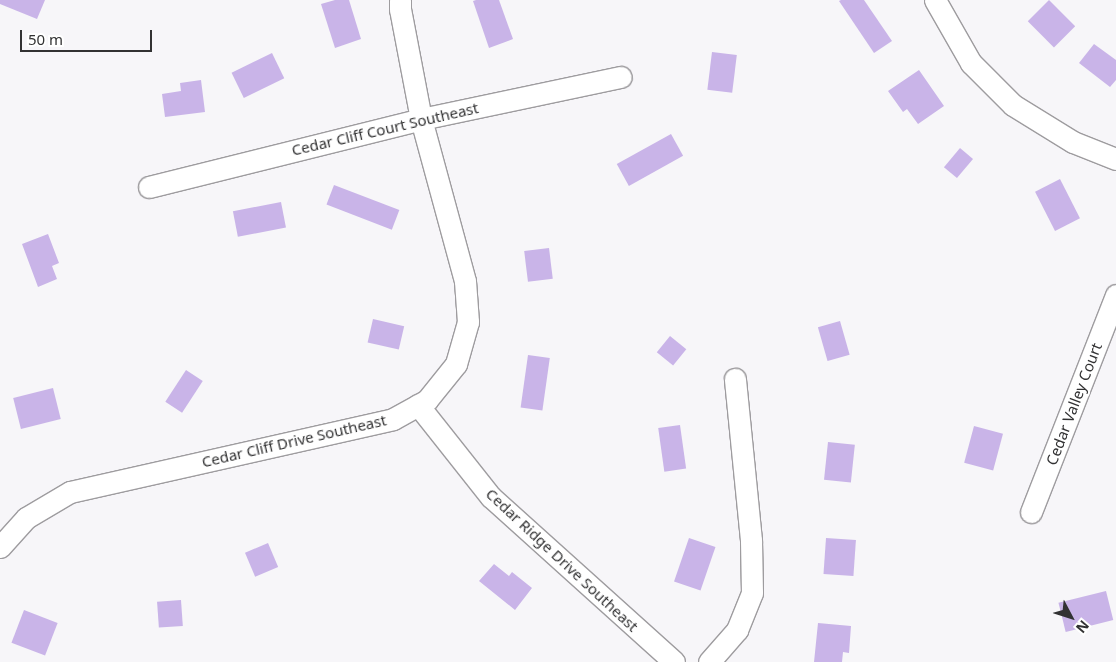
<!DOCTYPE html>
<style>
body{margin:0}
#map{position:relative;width:1116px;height:662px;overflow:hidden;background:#f7f6f9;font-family:"Noto Sans",sans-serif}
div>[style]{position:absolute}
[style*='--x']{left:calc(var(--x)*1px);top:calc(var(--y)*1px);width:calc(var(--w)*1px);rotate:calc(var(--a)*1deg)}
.building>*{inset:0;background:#c9b4e8;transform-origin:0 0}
.roads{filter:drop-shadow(1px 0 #9e9c9f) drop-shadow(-1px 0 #9e9c9f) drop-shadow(0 1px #9e9c9f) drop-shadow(0 -1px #9e9c9f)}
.street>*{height:21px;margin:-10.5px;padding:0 10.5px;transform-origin:10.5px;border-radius:10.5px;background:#fff}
span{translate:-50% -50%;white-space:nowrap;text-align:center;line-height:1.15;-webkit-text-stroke:4px #fff;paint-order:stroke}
.street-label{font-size:15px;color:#323233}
.north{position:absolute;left:1046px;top:592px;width:50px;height:50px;-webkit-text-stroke:4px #fff;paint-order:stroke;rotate:130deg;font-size:14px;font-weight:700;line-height:20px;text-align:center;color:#323233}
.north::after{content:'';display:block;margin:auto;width:18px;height:22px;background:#323233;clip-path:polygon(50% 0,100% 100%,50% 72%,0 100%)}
.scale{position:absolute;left:20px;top:30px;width:132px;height:22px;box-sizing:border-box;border:2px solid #323233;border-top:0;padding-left:6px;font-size:15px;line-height:18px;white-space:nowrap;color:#323233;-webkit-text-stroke:4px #fff;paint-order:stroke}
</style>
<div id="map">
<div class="building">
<i style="clip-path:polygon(0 0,45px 0,37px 19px,0 4px)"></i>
<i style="clip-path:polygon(335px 0,349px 0,361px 39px,335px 48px,321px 4px)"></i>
<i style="clip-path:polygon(476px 0,499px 0,513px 39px,489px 48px,473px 1px)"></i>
<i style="clip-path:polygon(841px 0,864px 0,892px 41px,874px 53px,839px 1px)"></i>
<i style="left:1049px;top:0;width:37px;height:30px;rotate:45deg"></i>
<i style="clip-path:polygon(1094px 44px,1116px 60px,1116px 80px,1110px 87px,1079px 63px)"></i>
<i style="left:712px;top:52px;width:25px;height:38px;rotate:7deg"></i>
<i style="left:272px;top:53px;width:28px;height:45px;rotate:64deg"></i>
<i style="clip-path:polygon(919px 70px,944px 106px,918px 124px,907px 109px,903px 112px,888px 91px)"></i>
<i style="clip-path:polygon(201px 80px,205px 112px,165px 117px,162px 94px,181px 91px,180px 83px)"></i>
<i style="left:671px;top:134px;width:25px;height:62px;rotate:61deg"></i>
<i style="left:960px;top:148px;width:17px;height:25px;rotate:40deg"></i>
<i style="left:1060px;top:179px;width:44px;height:28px;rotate:63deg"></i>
<i style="left:334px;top:185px;width:70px;height:21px;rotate:21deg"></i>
<i style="left:281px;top:202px;width:26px;height:49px;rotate:79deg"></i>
<i style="clip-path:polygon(48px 234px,59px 263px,52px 266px,57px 279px,38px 287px,22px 244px)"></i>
<i style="left:549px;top:248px;width:31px;height:25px;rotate:83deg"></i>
<i style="left:373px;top:319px;width:32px;height:24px;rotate:13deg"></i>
<i style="left:840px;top:321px;width:35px;height:23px;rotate:74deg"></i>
<i style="left:670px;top:336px;width:21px;height:21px;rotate:39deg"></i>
<i style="left:528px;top:355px;width:22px;height:53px;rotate:8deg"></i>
<i style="left:186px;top:370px;width:20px;height:38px;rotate:33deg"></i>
<i style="left:53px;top:388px;width:32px;height:41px;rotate:76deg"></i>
<i style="left:680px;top:425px;width:44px;height:22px;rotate:82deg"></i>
<i style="left:974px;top:426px;width:30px;height:38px;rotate:15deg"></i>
<i style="left:828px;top:442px;width:27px;height:38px;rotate:6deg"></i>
<i style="left:689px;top:538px;width:28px;height:46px;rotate:19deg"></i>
<i style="left:826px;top:538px;width:30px;height:36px;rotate:4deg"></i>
<i style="left:268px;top:543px;width:26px;height:25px;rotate:67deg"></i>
<i style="clip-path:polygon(494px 564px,509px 576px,512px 572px,532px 588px,515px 610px,479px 581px)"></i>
<i style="left:1106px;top:591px;width:30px;height:49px;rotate:76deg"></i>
<i style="left:181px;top:600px;width:26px;height:24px;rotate:86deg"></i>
<i style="left:24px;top:610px;width:36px;height:35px;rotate:21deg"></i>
<i style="clip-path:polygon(818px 623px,851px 626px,849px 653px,843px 652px,842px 662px,814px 662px)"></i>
</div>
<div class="roads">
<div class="street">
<i style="--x:935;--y:0;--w:73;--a:60.3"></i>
<i style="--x:971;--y:63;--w:59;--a:45"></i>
<i style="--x:1013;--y:105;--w:70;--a:31.7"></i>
<i style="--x:1073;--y:142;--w:46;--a:21.6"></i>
<i style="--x:149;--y:187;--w:280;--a:-14"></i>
<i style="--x:421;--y:119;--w:204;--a:-11.9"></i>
<i style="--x:418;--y:405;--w:117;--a:51.6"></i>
<i style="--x:491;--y:497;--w:246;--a:42"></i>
<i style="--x:1031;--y:512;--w:233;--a:-68.6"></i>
<i style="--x:0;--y:547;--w:39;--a:-48"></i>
<i style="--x:26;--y:518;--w:51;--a:-30.6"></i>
<i style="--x:70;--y:492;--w:331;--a:-12.7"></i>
<i style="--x:393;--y:419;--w:39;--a:-29"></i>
<i style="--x:427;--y:400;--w:46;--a:-51.1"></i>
<i style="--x:456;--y:364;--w:44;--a:-74.1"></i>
<i style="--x:468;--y:322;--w:41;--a:-94.2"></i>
<i style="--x:465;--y:281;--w:168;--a:-105.2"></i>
<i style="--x:421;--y:119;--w:112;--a:-100.8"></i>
<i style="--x:400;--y:9;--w:9;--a:-90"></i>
<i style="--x:709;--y:662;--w:43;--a:-48.8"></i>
<i style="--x:737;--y:630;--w:40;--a:-68"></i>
<i style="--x:752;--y:593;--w:53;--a:-91.1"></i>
<i style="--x:751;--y:540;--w:162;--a:-95.7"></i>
</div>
</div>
<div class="street-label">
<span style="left:385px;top:129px;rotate:-13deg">Cedar Cliff Court Southeast</span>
<span style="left:1074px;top:404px;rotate:-69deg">Cedar Valley Court</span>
<span style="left:294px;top:441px;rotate:-13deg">Cedar Cliff Drive Southeast</span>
<span style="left:562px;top:560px;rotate:43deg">Cedar Ridge Drive Southeast</span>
</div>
<div class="north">N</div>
<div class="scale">50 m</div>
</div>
